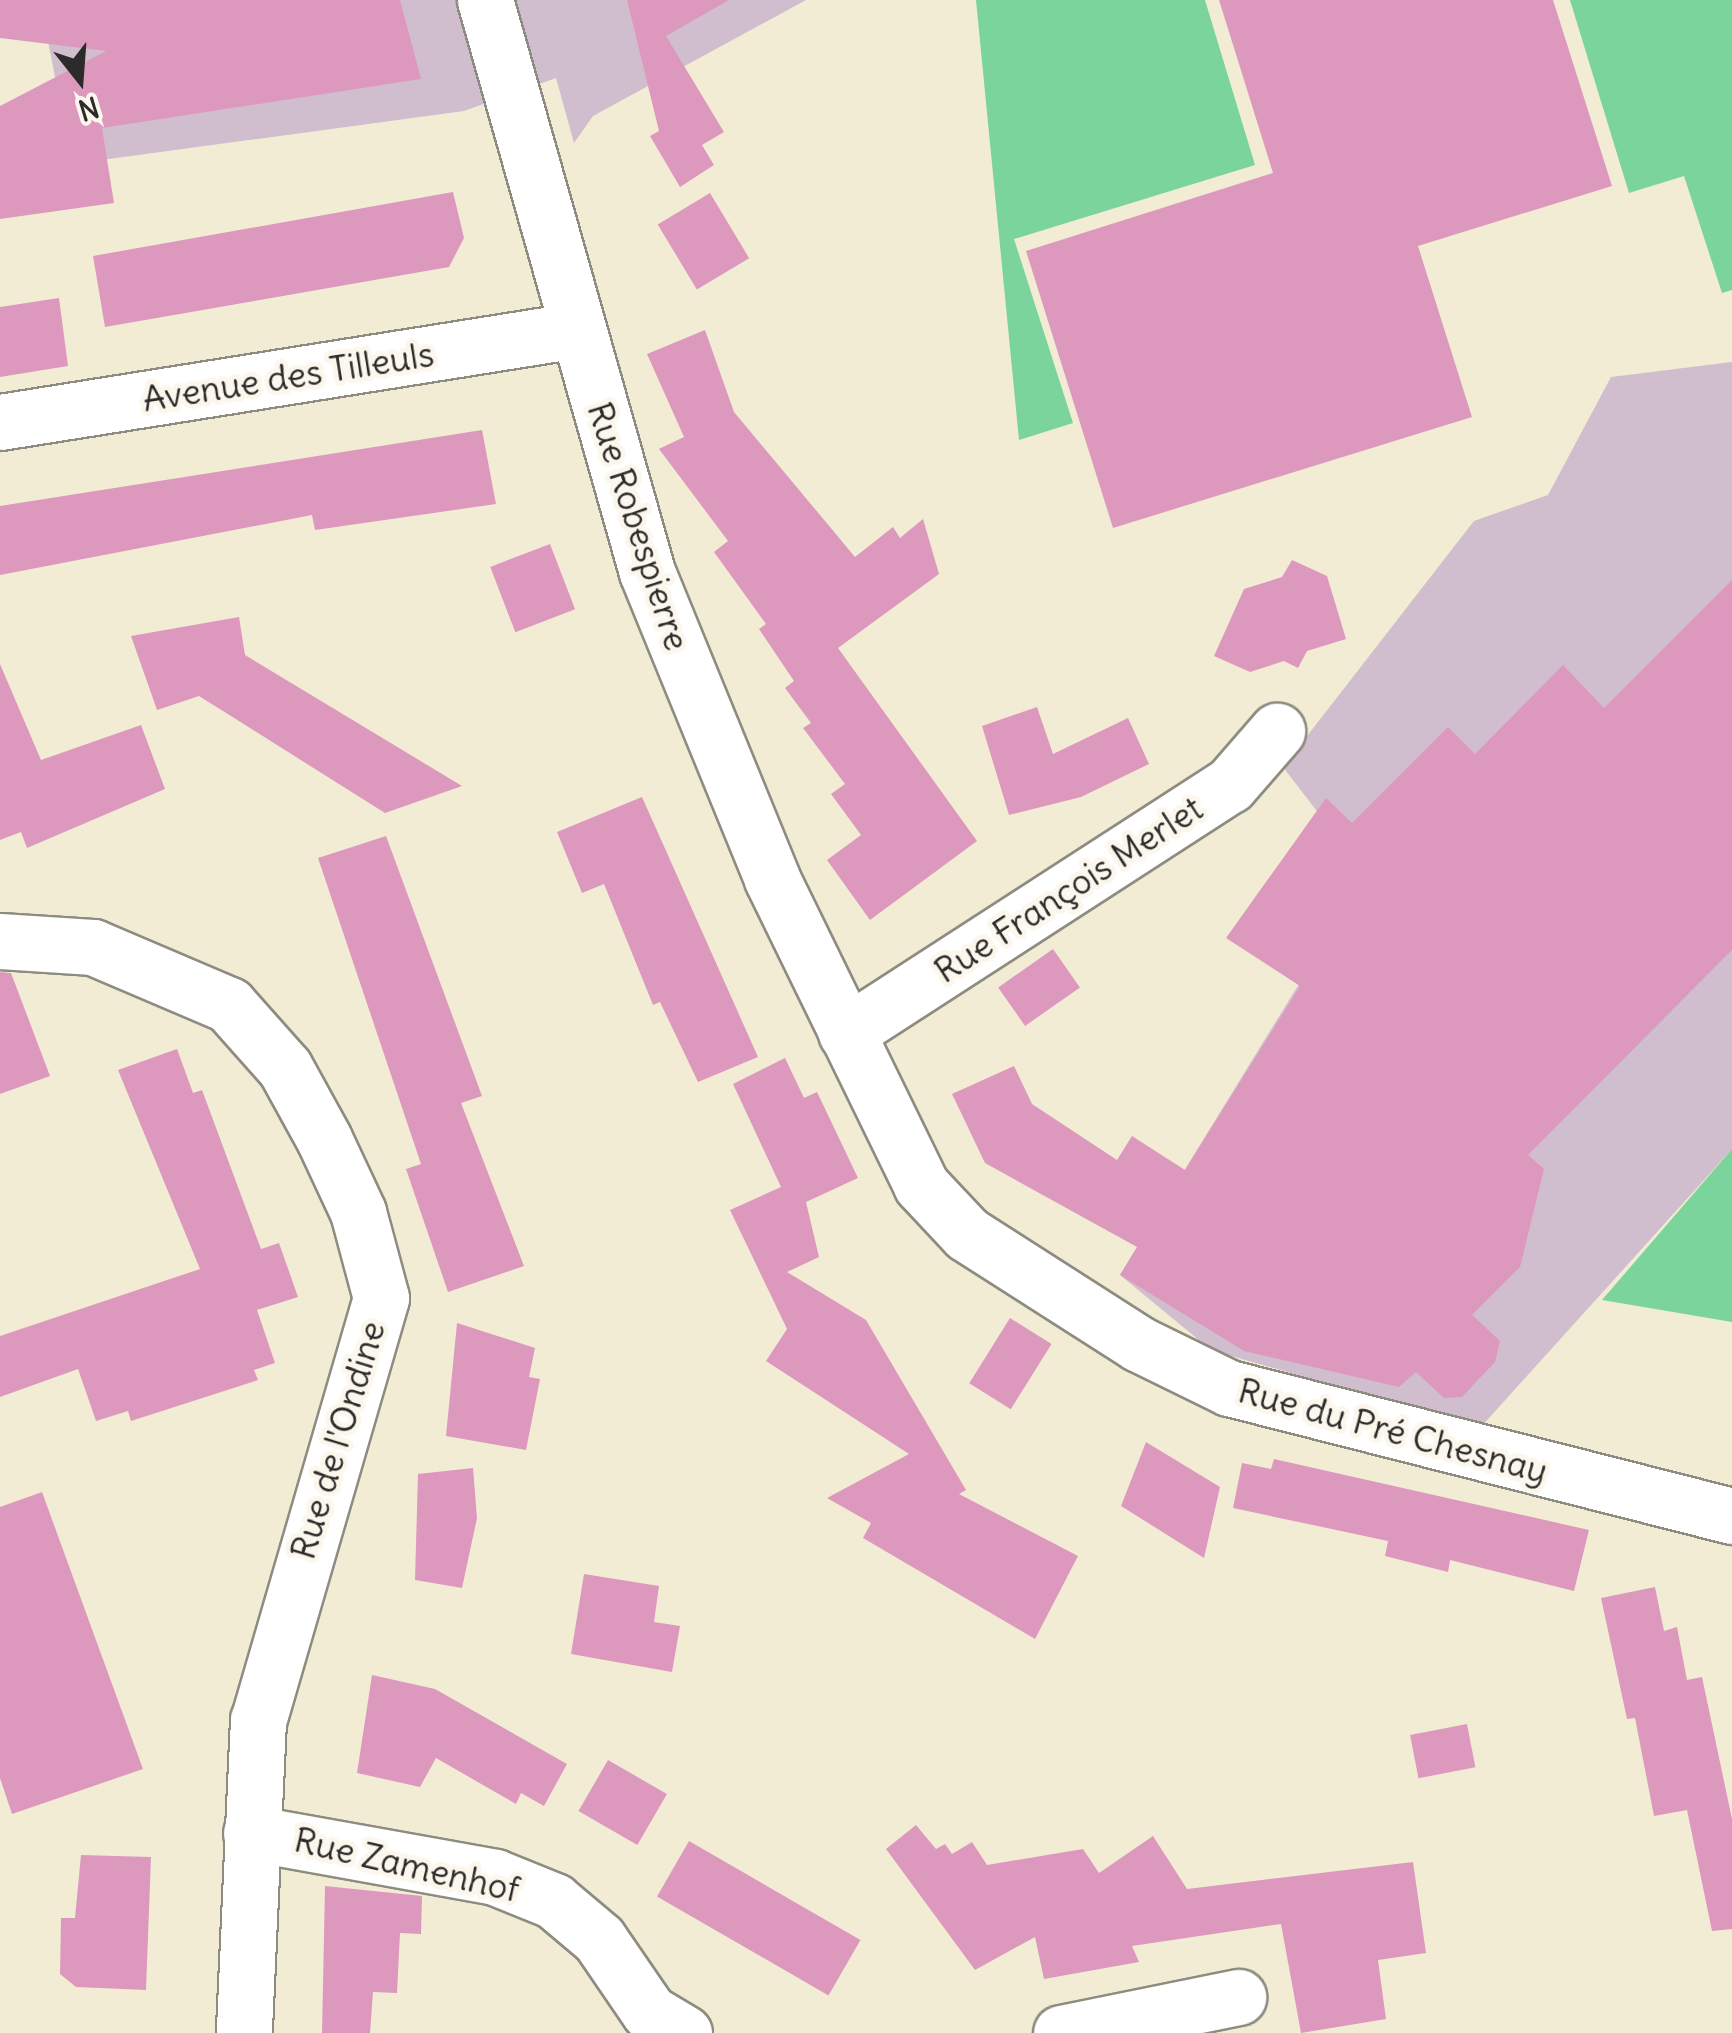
<!DOCTYPE html>
<meta charset="utf-8">
<style>
body{margin:0}
#map{position:relative;width:1732px;height:2033px;overflow:hidden;background:#f2ecd5;font-family:Delius,sans-serif}
div>[style]{position:absolute}
[style*='--x']{left:calc(var(--x)*1px);top:calc(var(--y)*1px);width:calc(var(--w)*1px);rotate:calc(var(--a)*1deg)}
.industrial>*{inset:0;background:#d0bdce}
.green>*{inset:0;background:#7ad49b}
.building>*{inset:0;background:#dd99bd;transform-origin:0 0}
.roads{filter:drop-shadow(2px 0 #8e8c80) drop-shadow(-2px 0 #8e8c80) drop-shadow(0 2px #8e8c80) drop-shadow(0 -2px #8e8c80)}
.minor>*{height:55px;margin:-27.5px;padding:0 27.5px;transform-origin:27.5px;border-radius:27.5px;background:#fff}
span{translate:-50% -50%;white-space:nowrap;text-align:center;line-height:1.15;-webkit-text-stroke:10px #fbf7ec;paint-order:stroke}
.street-label{font-size:35px;color:#2b2b2b}
.north{position:absolute;left:30px;top:30px;width:100px;height:100px;-webkit-text-stroke:8px #fbf7ec;paint-order:stroke;rotate:163deg;font-size:28px;font-weight:700;line-height:40px;text-align:center;color:#2b2b2b}
.north::after{content:'';display:block;margin:auto;width:35px;height:45px;background:#2b2b2b;clip-path:polygon(50% 0,100% 100%,50% 72%,0 100%)}
</style>
<div id="map">
<div class="industrial">
<i style="clip-path:polygon(40px 0,806px 0,593px 116px,574px 143px,556px 78px,464px 111px,72px 164px)"></i>
<i style="clip-path:polygon(1732px 362px,1732px 1149px,1480px 1428px,1211px 1350px,1120px 1275px,1366px 875px,1283px 767px,1474px 521px,1548px 495px,1611px 377px)"></i>
</div>
<div class="green">
<i style="clip-path:polygon(976px 0,1205px 0,1255px 165px,1014px 239px,1073px 423px,1019px 440px)"></i>
<i style="clip-path:polygon(1570px 0,1732px 0,1732px 290px,1722px 293px,1684px 176px,1629px 193px)"></i>
<i style="clip-path:polygon(1732px 1149px,1732px 1322px,1602px 1300px)"></i>
</div>
<div class="building">
<i style="clip-path:polygon(0 0,400px 0,421px 79px,102px 128px,114px 203px,0 219px,0 106px,106px 51px,0 38px)"></i>
<i style="clip-path:polygon(627px 0,729px 0,666px 36px,724px 132px,702px 145px,714px 165px,680px 187px,650px 136px,659px 131px)"></i>
<i style="clip-path:polygon(1219px 0,1553px 0,1612px 186px,1418px 246px,1472px 417px,1113px 528px,1026px 251px,1273px 173px)"></i>
<i style="clip-path:polygon(453px 192px,464px 238px,449px 267px,105px 327px,93px 256px)"></i>
<i style="left:710px;top:193px;width:76px;height:61px;rotate:59deg"></i>
<i style="clip-path:polygon(59px 298px,68px 366px,0 377px,0 307px)"></i>
<i style="clip-path:polygon(705px 330px,734px 412px,855px 557px,893px 527px,900px 538px,923px 519px,939px 574px,838px 648px,977px 841px,870px 920px,827px 860px,861px 835px,831px 794px,845px 784px,803px 728px,811px 723px,785px 688px,794px 681px,759px 629px,766px 624px,714px 552px,728px 541px,659px 449px,684px 437px,647px 354px)"></i>
<i style="clip-path:polygon(482px 430px,496px 504px,315px 530px,312px 515px,0 575px,0 506px)"></i>
<i style="left:550px;top:544px;width:70px;height:64px;rotate:69deg"></i>
<i style="clip-path:polygon(1292px 560px,1327px 576px,1346px 639px,1307px 651px,1298px 668px,1284px 661px,1250px 672px,1214px 656px,1244px 589px,1282px 577px)"></i>
<i style="clip-path:polygon(1732px 580px,1732px 950px,1528px 1155px,1544px 1169px,1520px 1267px,1472px 1315px,1500px 1341px,1495px 1362px,1462px 1397px,1444px 1398px,1416px 1372px,1399px 1387px,1244px 1351px,1120px 1275px,1137px 1247px,985px 1163px,952px 1094px,1014px 1066px,1032px 1104px,1117px 1160px,1132px 1136px,1185px 1170px,1300px 986px,1226px 938px,1326px 798px,1352px 823px,1448px 727px,1475px 754px,1563px 665px,1604px 708px)"></i>
<i style="clip-path:polygon(239px 617px,245px 655px,462px 786px,385px 813px,199px 696px,157px 710px,131px 636px)"></i>
<i style="clip-path:polygon(0 664px,41px 760px,141px 725px,165px 789px,27px 848px,21px 832px,0 840px)"></i>
<i style="clip-path:polygon(1037px 707px,1053px 754px,1128px 718px,1149px 764px,1081px 797px,1009px 815px,982px 726px)"></i>
<i style="clip-path:polygon(642px 797px,758px 1057px,698px 1082px,660px 1002px,653px 1005px,604px 884px,582px 893px,557px 832px)"></i>
<i style="clip-path:polygon(386px 836px,482px 1096px,461px 1103px,524px 1266px,448px 1292px,406px 1169px,421px 1164px,318px 858px)"></i>
<i style="left:1053px;top:949px;width:47px;height:67px;rotate:55deg"></i>
<i style="clip-path:polygon(0 972px,11px 973px,50px 1076px,0 1094px)"></i>
<i style="clip-path:polygon(177px 1049px,193px 1093px,202px 1090px,261px 1249px,279px 1243px,298px 1297px,257px 1310px,275px 1363px,254px 1370px,258px 1380px,131px 1421px,128px 1411px,96px 1421px,78px 1369px,0 1397px,0 1336px,200px 1269px,118px 1070px)"></i>
<i style="clip-path:polygon(785px 1058px,804px 1098px,817px 1092px,858px 1178px,806px 1202px,819px 1257px,787px 1272px,866px 1320px,966px 1490px,959px 1494px,1078px 1556px,1035px 1639px,863px 1538px,871px 1523px,827px 1498px,909px 1454px,766px 1361px,787px 1329px,730px 1210px,781px 1187px,733px 1084px)"></i>
<i style="left:1010px;top:1318px;width:49px;height:77px;rotate:32deg"></i>
<i style="clip-path:polygon(457px 1323px,535px 1348px,529px 1377px,540px 1379px,526px 1450px,446px 1436px)"></i>
<i style="clip-path:polygon(1146px 1442px,1220px 1487px,1204px 1558px,1121px 1506px)"></i>
<i style="clip-path:polygon(1274px 1459px,1589px 1530px,1574px 1591px,1450px 1560px,1448px 1572px,1385px 1556px,1388px 1541px,1233px 1508px,1242px 1463px,1271px 1469px)"></i>
<i style="clip-path:polygon(473px 1468px,477px 1518px,462px 1588px,415px 1580px,418px 1474px)"></i>
<i style="clip-path:polygon(42px 1492px,143px 1769px,12px 1814px,0 1778px,0 1507px)"></i>
<i style="clip-path:polygon(584px 1574px,659px 1586px,654px 1622px,680px 1626px,672px 1672px,571px 1654px)"></i>
<i style="clip-path:polygon(1655px 1587px,1664px 1631px,1677px 1627px,1687px 1680px,1702px 1677px,1732px 1819px,1732px 1929px,1712px 1931px,1687px 1810px,1654px 1816px,1635px 1718px,1627px 1719px,1601px 1598px)"></i>
<i style="clip-path:polygon(372px 1675px,435px 1689px,567px 1764px,544px 1806px,521px 1793px,516px 1804px,436px 1758px,420px 1787px,357px 1773px)"></i>
<i style="left:1467px;top:1724px;width:44px;height:58px;rotate:79deg"></i>
<i style="left:608px;top:1760px;width:68px;height:59px;rotate:30deg"></i>
<i style="clip-path:polygon(916px 1825px,936px 1849px,945px 1844px,952px 1854px,972px 1842px,987px 1865px,1083px 1849px,1099px 1873px,1153px 1836px,1187px 1889px,1413px 1862px,1426px 1953px,1378px 1960px,1386px 2019px,1301px 2033px,1281px 1924px,1132px 1946px,1139px 1962px,1044px 1979px,1035px 1937px,975px 1970px,886px 1849px)"></i>
<i style="left:689px;top:1841px;width:198px;height:64px;rotate:30deg"></i>
<i style="clip-path:polygon(81px 1855px,151px 1857px,146px 1990px,76px 1987px,60px 1974px,61px 1918px,75px 1918px)"></i>
<i style="clip-path:polygon(325px 1886px,422px 1896px,421px 1934px,400px 1933px,397px 1993px,373px 1992px,370px 2033px,322px 2033px)"></i>
</div>
<div class="roads">
<div class="minor">
<i style="--x:485;--y:0;--w:594;--a:74.19"></i>
<i style="--x:647;--y:572;--w:331;--a:67.8"></i>
<i style="--x:772;--y:879;--w:340;--a:64"></i>
<i style="--x:921;--y:1185;--w:67;--a:46.8"></i>
<i style="--x:967;--y:1234;--w:204;--a:32.6"></i>
<i style="--x:1139;--y:1344;--w:100;--a:26.1"></i>
<i style="--x:1229;--y:1388;--w:519;--a:14.28"></i>
<i style="--x:0;--y:422;--w:584;--a:-9.06"></i>
<i style="--x:0;--y:941;--w:93;--a:3.7"></i>
<i style="--x:93;--y:947;--w:148;--a:23.1"></i>
<i style="--x:229;--y:1005;--w:84;--a:48.4"></i>
<i style="--x:285;--y:1068;--w:81;--a:61.2"></i>
<i style="--x:324;--y:1139;--w:81;--a:65"></i>
<i style="--x:358;--y:1212;--w:89;--a:75"></i>
<i style="--x:381;--y:1298;--w:440;--a:106.2"></i>
<i style="--x:258;--y:1720;--w:313;--a:92.6"></i>
<i style="--x:846;--y:1033;--w:457;--a:-32.9"></i>
<i style="--x:1230;--y:785;--w:72;--a:-49"></i>
<i style="--x:251;--y:1833;--w:248;--a:10.2"></i>
<i style="--x:495;--y:1877;--w:64;--a:22.1"></i>
<i style="--x:554;--y:1901;--w:59;--a:40.2"></i>
<i style="--x:599;--y:1939;--w:88;--a:55.6"></i>
<i style="--x:649;--y:2012;--w:41;--a:31"></i>
<i style="--x:1061;--y:2033;--w:181;--a:-11.5"></i>
</div>
</div>
<div class="street-label">
<span style="left:288px;top:376px;rotate:-9deg">Avenue des Tilleuls</span>
<span style="left:639px;top:526px;rotate:72deg">Rue Robespierre</span>
<span style="left:1068px;top:889px;rotate:-33deg">Rue François Merlet</span>
<span style="left:1393px;top:1430px;rotate:15deg">Rue du Pré Chesnay</span>
<span style="left:337px;top:1440px;rotate:-73deg">Rue de l'Ondine</span>
<span style="left:407px;top:1864px;rotate:13deg">Rue Zamenhof</span>
</div>
<div class="north">N</div>
</div>
